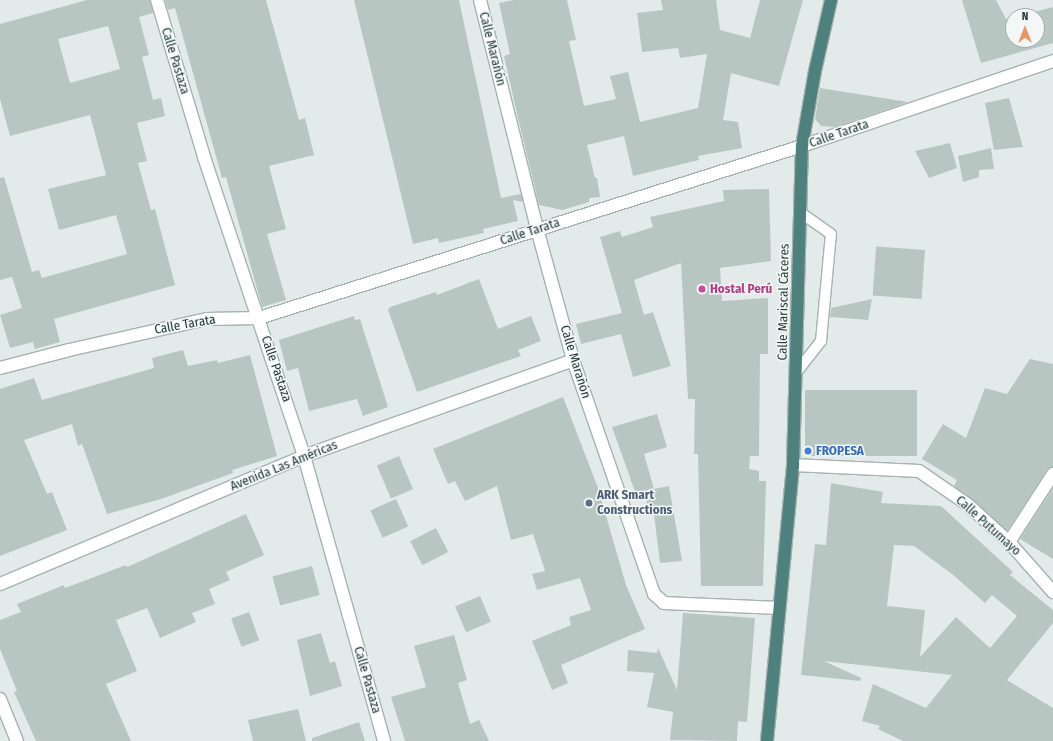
<!DOCTYPE html>
<meta charset="utf-8">
<style>
body{margin:0}
#map{position:relative;width:1053px;height:741px;overflow:hidden;background:#e2ebe9;font-family:"Fira Sans Condensed",sans-serif}
div>[style]{position:absolute}
[style*='--x']{left:calc(var(--x)*1px);top:calc(var(--y)*1px);width:calc(var(--w)*1px);rotate:calc(var(--a)*1deg)}
.building>*{inset:0;background:#b8c6c2;transform-origin:0 0}
.roads{filter:drop-shadow(1px 0 #a5b3b0) drop-shadow(-1px 0 #a5b3b0) drop-shadow(0 1px #a5b3b0) drop-shadow(0 -1px #a5b3b0)}
.service>*{height:10px;margin:-5px;padding:0 5px;transform-origin:5px;border-radius:5px;background:#fff}
.minor>*{height:12px;margin:-6px;padding:0 6px;transform-origin:6px;border-radius:6px;background:#fff}
.trunk>*{height:12px;margin:-6px;padding:0 6px;transform-origin:6px;border-radius:6px;background:#4e807d}
.dots>*{width:11px;height:11px;translate:-50% -50%;box-sizing:border-box;border:2px solid #f3f8f6;border-radius:50%}
span{translate:-50% -50%;white-space:nowrap;text-align:center;line-height:1.15;-webkit-text-stroke:3px #f3f8f6;paint-order:stroke}
.street-label{font-size:13px;color:#243b38}
.hotel-label{font-size:13px;color:#b23c85;font-weight:700}
.left{translate:0 -50%;text-align:left}
.shop-label{font-size:13px;color:#366cbe;font-weight:700}
.service-label{font-size:13px;color:#4e5e75;font-weight:700}
.north{position:absolute;left:1005px;top:8px;width:40px;height:40px;box-sizing:border-box;background:#f3f8f6;border:1px solid #a0acaa;border-radius:50%;rotate:0deg;font-size:11px;font-weight:700;line-height:16px;text-align:center;color:#243b38}
.north::after{content:'';display:block;margin:auto;width:14px;height:18px;background:#e69966;clip-path:polygon(50% 0,100% 100%,50% 72%,0 100%)}
</style>
<div id="map">
<div class="building">
<i style="clip-path:polygon(evenodd,87px 0,150px 0,153px 13px,139px 17px,149px 55px,142px 57px,153px 100px,161px 98px,165px 116px,137px 123px,147px 161px,138px 163px,151px 210px,155px 209px,175px 285px,54px 319px,60px 342px,35px 349px,33px 342px,10px 348px,0 315px,22px 308px,12px 277px,0 280px,0 178px,4px 177px,32px 272px,39px 270px,42px 278px,127px 254px,116px 215px,59px 230px,48px 189px,106px 175px,90px 115px,10px 136px,0 99px,0 24px,87px 0,108px 26px,120px 69px,70px 83px,58px 39px,108px 26px)"></i>
<i style="clip-path:polygon(165px 0,266px 0,299px 120px,305px 118px,314px 155px,269px 166px,286px 229px,267px 234px,286px 300px,262px 307px,226px 177px,222px 178px,175px 8px,168px 10px)"></i>
<i style="clip-path:polygon(354px 0,459px 0,501px 198px,521px 194px,523px 202px,513px 200px,518px 221px,483px 229px,484px 233px,439px 243px,438px 238px,413px 244px)"></i>
<i style="clip-path:polygon(514px 0,567px 0,576px 40px,569px 41px,584px 106px,616px 99px,610px 76px,628px 72px,640px 122px,698px 108px,707px 54px,680px 58px,678px 48px,642px 52px,637px 13px,663px 10px,661px 0,716px 0,720px 30px,750px 38px,760px 0,803px 0,779px 86px,731px 73px,723px 120px,738px 122px,742px 148px,698px 156px,699px 160px,633px 176px,624px 136px,587px 145px,595px 178px,597px 178px,600px 197px,589px 198px,589px 202px,562px 210px,539px 205px,517px 114px,504px 56px,510px 54px,499px 3px)"></i>
<i style="clip-path:polygon(962px 0,996px 0,1006px 19px,1013px 18px,1013px 40px,1037px 40px,1037px 16px,1019px 16px,1053px 7px,1053px 43px,981px 63px)"></i>
<i style="clip-path:polygon(820px 88px,908px 102px,835px 127px,821px 126px,815px 119px)"></i>
<i style="clip-path:polygon(1009px 98px,1023px 147px,994px 150px,985px 103px)"></i>
<i style="clip-path:polygon(950px 143px,957px 168px,929px 178px,915px 151px)"></i>
<i style="clip-path:polygon(991px 148px,994px 169px,979px 170px,979px 177px,963px 182px,958px 156px)"></i>
<i style="clip-path:polygon(769px 189px,771px 261px,720px 268px,722px 301px,768px 298px,768px 354px,760px 354px,759px 456px,750px 456px,749px 469px,759px 471px,759px 481px,766px 481px,763px 586px,701px 586px,698px 454px,694px 454px,695px 399px,688px 399px,681px 263px,634px 280px,644px 315px,653px 312px,671px 366px,633px 377px,621px 334px,581px 344px,576px 324px,622px 313px,600px 237px,620px 231px,622px 237px,653px 227px,650px 217px,724px 201px,723px 190px)"></i>
<i style="left:925px;top:250px;width:49px;height:49px;rotate:94deg"></i>
<i style="clip-path:polygon(479px 279px,498px 329px,531px 316px,541px 341px,518px 350px,521px 356px,417px 392px,388px 310px,390px 307px,436px 292px,437px 295px)"></i>
<i style="clip-path:polygon(872px 299px,868px 320px,830px 317px,831px 308px)"></i>
<i style="clip-path:polygon(354px 316px,355px 320px,360px 319px,388px 407px,363px 416px,357px 399px,309px 411px,298px 368px,287px 371px,279px 340px)"></i>
<i style="clip-path:polygon(183px 350px,188px 366px,217px 360px,218px 363px,250px 355px,277px 456px,232px 470px,233px 473px,161px 499px,107px 514px,82px 444px,78px 446px,72px 424px,24px 440px,47px 494px,52px 492px,67px 530px,0 556px,0 389px,34px 378px,42px 400px,154px 368px,152px 358px)"></i>
<i style="clip-path:polygon(1030px 359px,1053px 364px,1053px 467px,1047px 470px,1007px 531px,954px 486px,957px 480px,922px 459px,943px 424px,966px 438px,985px 388px,1007px 394px)"></i>
<i style="left:805px;top:390px;width:112px;height:66px"></i>
<i style="clip-path:polygon(563px 397px,598px 488px,626px 585px,645px 629px,561px 665px,568px 683px,552px 690px,532px 641px,571px 625px,569px 617px,591px 610px,580px 578px,537px 590px,532px 574px,545px 571px,533px 534px,511px 540px,497px 486px,465px 501px,455px 481px,448px 484px,433px 449px)"></i>
<i style="clip-path:polygon(657px 414px,667px 447px,644px 454px,654px 489px,669px 486px,682px 561px,660px 563px,654px 514px,649px 514px,646px 499px,638px 500px,612px 427px)"></i>
<i style="left:399px;top:456px;width:36px;height:24px;rotate:67deg"></i>
<i style="clip-path:polygon(evenodd,831px 483px,883px 492px,881px 503px,941px 506px,1013px 572px,1010px 575px,1053px 610px,1053px 623px,1007px 680px,1053px 708px,1053px 741px,903px 741px,878px 729px,880px 726px,862px 721px,873px 684px,926px 708px,952px 675px,824px 661px,861px 678px,860px 681px,801px 675px,815px 544px,826px 545px,831px 483px,894px 545px,914px 546px,952px 574px,985px 603px,992px 595px,1017px 616px,990px 648px,956px 617px,920px 657px,925px 610px,887px 606px,894px 545px)"></i>
<i style="clip-path:polygon(1053px 488px,1053px 559px,1020px 539px)"></i>
<i style="left:396px;top:499px;width:30px;height:28px;rotate:66deg"></i>
<i style="clip-path:polygon(246px 514px,264px 555px,226px 572px,230px 580px,209px 589px,215px 604px,192px 613px,196px 622px,160px 638px,147px 608px,116px 620px,137px 671px,106px 684px,131px 741px,36px 741px,14px 692px,17px 691px,0 649px,0 620px,21px 612px,17px 604px,64px 585px,65px 588px,126px 565px,127px 567px)"></i>
<i style="left:436px;top:528px;width:27px;height:29px;rotate:63deg"></i>
<i style="left:312px;top:566px;width:30px;height:41px;rotate:75deg"></i>
<i style="left:480px;top:596px;width:28px;height:27px;rotate:67deg"></i>
<i style="left:249px;top:612px;width:30px;height:19px;rotate:70deg"></i>
<i style="clip-path:polygon(683px 613px,755px 618px,747px 722px,738px 721px,737px 741px,670px 740px,673px 712px,647px 707px,654px 673px,627px 671px,628px 650px,657px 653px,658px 648px,677px 690px)"></i>
<i style="clip-path:polygon(321px 633px,330px 663px,335px 661px,342px 686px,310px 696px,297px 640px)"></i>
<i style="clip-path:polygon(454px 635px,467px 680px,458px 683px,470px 724px,479px 720px,489px 741px,405px 741px,391px 697px,426px 687px,414px 646px)"></i>
<i style="clip-path:polygon(298px 709px,306px 741px,253px 741px,248px 720px)"></i>
<i style="clip-path:polygon(359px 722px,365px 741px,312px 741px,312px 738px)"></i>
</div>
<div class="roads">
<div class="service">
<i style="--x:796;--y:373;--w:41;--a:-52"></i>
<i style="--x:821;--y:341;--w:107;--a:-84.7"></i>
<i style="--x:831;--y:234;--w:38;--a:-145"></i>
</div>
<div class="minor">
<i style="--x:157;--y:0;--w:164;--a:73.3"></i>
<i style="--x:204;--y:157;--w:315;--a:71.5"></i>
<i style="--x:304;--y:456;--w:296;--a:74.3"></i>
<i style="--x:480;--y:0;--w:236;--a:76"></i>
<i style="--x:537;--y:229;--w:136;--a:74.6"></i>
<i style="--x:573;--y:360;--w:248;--a:70.9"></i>
<i style="--x:654;--y:594;--w:13;--a:42"></i>
<i style="--x:664;--y:603;--w:115;--a:2.5"></i>
<i style="--x:0;--y:368;--w:71;--a:-14.6"></i>
<i style="--x:69;--y:350;--w:141;--a:-12.7"></i>
<i style="--x:207;--y:319;--w:52;--a:-1.1"></i>
<i style="--x:259;--y:318;--w:570;--a:-17.58"></i>
<i style="--x:802;--y:146;--w:265;--a:-18.7"></i>
<i style="--x:793;--y:465;--w:126;--a:2.7"></i>
<i style="--x:919;--y:471;--w:58;--a:34.5"></i>
<i style="--x:967;--y:504;--w:57;--a:42.1"></i>
<i style="--x:1009;--y:542;--w:67;--a:48.7"></i>
<i style="--x:1009;--y:542;--w:81;--a:-57.1"></i>
<i style="--x:0;--y:584;--w:330;--a:-22.8"></i>
<i style="--x:304;--y:456;--w:286;--a:-19.6"></i>
<i style="--x:0;--y:699;--w:45;--a:68"></i>
</div>
<div class="trunk">
<i style="--x:767;--y:741;--w:277;--a:-84.6"></i>
<i style="--x:793;--y:465;--w:319;--a:-88.4"></i>
<i style="--x:802;--y:146;--w:76;--a:-80.2"></i>
<i style="--x:815;--y:71;--w:73;--a:-77.3"></i>
</div>
</div>
<div class="dots">
<i style="left:702px;top:289px;background:#d1479c"></i>
<i style="left:808px;top:451px;background:#3f7fe0"></i>
<i style="left:589px;top:503px;background:#5c6f8a"></i>
</div>
<div class="street-label">
<span style="left:492px;top:49px;rotate:76deg">Calle Marañón</span>
<span style="left:175px;top:61px;rotate:73deg">Calle Pastaza</span>
<span style="left:839px;top:134px;rotate:-19deg">Calle Tarata</span>
<span style="left:530px;top:232px;rotate:-18deg">Calle Tarata</span>
<span style="left:784px;top:302px;rotate:-89deg">Calle Mariscal Cáceres</span>
<span style="left:185px;top:325px;rotate:-10deg">Calle Tarata</span>
<span style="left:575px;top:362px;rotate:73deg">Calle Marañón</span>
<span style="left:276px;top:369px;rotate:71deg">Calle Pastaza</span>
<span style="left:284px;top:466px;rotate:-22deg">Avenida Las Américas</span>
<span style="left:988px;top:526px;rotate:42deg">Calle Putumayo</span>
<span style="left:367px;top:680px;rotate:74deg">Calle Pastaza</span>
</div>
<div class="hotel-label">
<span class="left" style="left:710px;top:289px">Hostal Perú</span>
</div>
<div class="shop-label">
<span class="left" style="left:816px;top:451px">FROPESA</span>
</div>
<div class="service-label">
<span class="left" style="left:597px;top:503px">ARK Smart<br>Constructions</span>
</div>
<div class="north">N</div>
</div>
